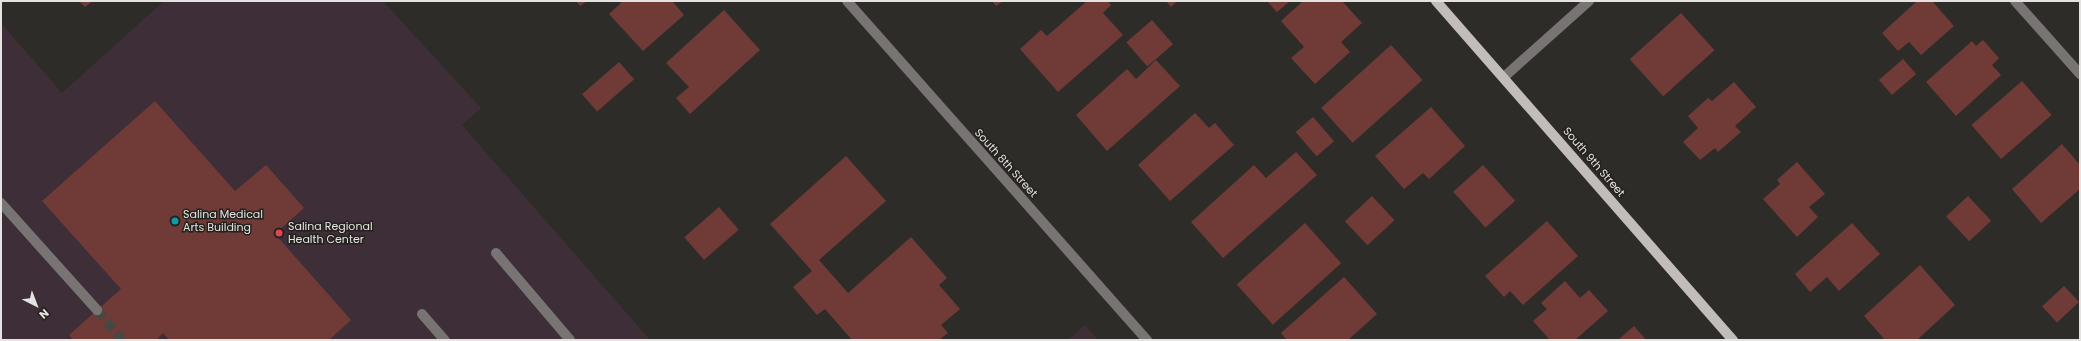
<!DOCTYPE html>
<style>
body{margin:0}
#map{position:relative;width:2081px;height:341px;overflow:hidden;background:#2e2c28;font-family:Poppins,sans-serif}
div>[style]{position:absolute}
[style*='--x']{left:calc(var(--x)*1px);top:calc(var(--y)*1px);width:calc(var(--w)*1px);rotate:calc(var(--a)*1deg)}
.medical>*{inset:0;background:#3e2e38}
.building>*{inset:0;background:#703b36;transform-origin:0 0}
.minor-tunnel>*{height:10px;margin-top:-5px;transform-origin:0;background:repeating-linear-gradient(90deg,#494744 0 10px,transparent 0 15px)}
.minor>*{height:10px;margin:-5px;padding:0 5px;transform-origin:5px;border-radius:5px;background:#777473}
.major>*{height:10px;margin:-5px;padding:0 5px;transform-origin:5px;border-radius:5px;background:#c2bdbb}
.dots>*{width:11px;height:11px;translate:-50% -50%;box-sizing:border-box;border:2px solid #24221e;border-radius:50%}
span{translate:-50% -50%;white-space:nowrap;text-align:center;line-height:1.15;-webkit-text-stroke:3px #24221e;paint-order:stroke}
.street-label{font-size:11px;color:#e5e3e1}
.poi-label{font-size:11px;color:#e5e3e1}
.left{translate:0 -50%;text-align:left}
.frame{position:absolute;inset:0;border:2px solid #e5e3e1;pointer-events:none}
.north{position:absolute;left:16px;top:285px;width:40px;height:40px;-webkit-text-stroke:3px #24221e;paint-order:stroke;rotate:138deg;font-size:11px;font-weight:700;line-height:16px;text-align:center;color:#e5e3e1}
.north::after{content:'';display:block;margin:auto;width:14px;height:18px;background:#e5e3e1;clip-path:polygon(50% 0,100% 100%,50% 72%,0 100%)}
</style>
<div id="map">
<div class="medical">
<i style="clip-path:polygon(164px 1px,383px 1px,481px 108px,462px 125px,650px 340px,1px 340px,1px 23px,62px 93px)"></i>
<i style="clip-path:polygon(1085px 325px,1098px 340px,1068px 340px)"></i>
</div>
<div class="building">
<i style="clip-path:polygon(79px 1px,93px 1px,85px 7px)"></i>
<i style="clip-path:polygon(576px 1px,587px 1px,580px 6px)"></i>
<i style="clip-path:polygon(623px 1px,674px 1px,673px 2px,684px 15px,643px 51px,609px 14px)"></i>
<i style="clip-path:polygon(992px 1px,1003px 1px,996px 6px)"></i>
<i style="clip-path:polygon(1087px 1px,1108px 1px,1111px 5px,1103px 13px,1123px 35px,1058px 92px,1020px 49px,1041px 30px,1047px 36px)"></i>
<i style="clip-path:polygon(1166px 1px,1177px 1px,1171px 7px)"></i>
<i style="clip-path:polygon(1267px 1px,1290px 1px,1277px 12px)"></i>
<i style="clip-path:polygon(1303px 1px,1342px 1px,1362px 23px,1341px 42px,1350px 52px,1315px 84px,1291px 58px,1304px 47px,1281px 21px)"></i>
<i style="clip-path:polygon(1917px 1px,1932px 1px,1954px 26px,1921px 55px,1909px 42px,1898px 51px,1882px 33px)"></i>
<i style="clip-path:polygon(724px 10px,760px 50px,690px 114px,676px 98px,689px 87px,666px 63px)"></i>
<i style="left:1681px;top:13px;width:50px;height:69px;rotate:48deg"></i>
<i style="left:1152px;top:20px;width:32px;height:34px;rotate:49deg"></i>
<i style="clip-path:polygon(1983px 40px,1999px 58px,1992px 65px,2001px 75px,1956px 116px,1926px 82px,1972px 41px,1976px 46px)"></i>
<i style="left:1391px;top:45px;width:47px;height:94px;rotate:48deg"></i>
<i style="left:1903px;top:59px;width:20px;height:32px;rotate:49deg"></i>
<i style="clip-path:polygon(1156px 60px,1180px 86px,1107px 151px,1076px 115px,1127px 69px,1136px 79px)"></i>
<i style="left:619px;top:62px;width:23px;height:49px;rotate:49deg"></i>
<i style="left:2022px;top:81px;width:45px;height:67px;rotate:49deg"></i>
<i style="clip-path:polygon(1734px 82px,1756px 107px,1735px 126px,1741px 132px,1718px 152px,1715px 148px,1700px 160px,1683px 142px,1698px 128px,1688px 116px,1708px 98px,1712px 101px)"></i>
<i style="clip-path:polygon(155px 101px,235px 191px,266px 165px,304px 208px,275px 234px,351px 320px,329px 340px,169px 340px,163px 333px,156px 340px,73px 340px,69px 335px,121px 289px,42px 201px)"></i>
<i style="clip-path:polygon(1431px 107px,1465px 146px,1429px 179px,1423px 173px,1404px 189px,1375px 156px)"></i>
<i style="clip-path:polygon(1195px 113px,1209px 128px,1215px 123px,1234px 145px,1170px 201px,1138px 165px)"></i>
<i style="left:1313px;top:117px;width:32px;height:23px;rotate:49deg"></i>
<i style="clip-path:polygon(2062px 144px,2080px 165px,2080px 189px,2041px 223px,2012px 189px)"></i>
<i style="clip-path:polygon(1296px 152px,1317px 175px,1223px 258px,1191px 222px,1254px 165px,1266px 178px)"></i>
<i style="clip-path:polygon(846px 156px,886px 201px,819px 260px,848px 293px,911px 237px,947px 278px,939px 285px,960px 309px,941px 325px,948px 333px,939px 340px,852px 340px,825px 309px,817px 315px,793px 287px,812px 271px,770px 224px)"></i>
<i style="clip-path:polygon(1797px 162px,1825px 194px,1809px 207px,1818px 217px,1797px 237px,1763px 199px,1780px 184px,1777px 180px)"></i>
<i style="left:1483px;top:165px;width:48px;height:40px;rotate:48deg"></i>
<i style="left:1372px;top:196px;width:33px;height:37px;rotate:47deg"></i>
<i style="left:1968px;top:196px;width:34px;height:30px;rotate:47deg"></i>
<i style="left:719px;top:207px;width:30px;height:46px;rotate:49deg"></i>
<i style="clip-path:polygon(1547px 221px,1578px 256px,1523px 305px,1510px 291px,1504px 297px,1485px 276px)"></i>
<i style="left:1305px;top:223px;width:54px;height:92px;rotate:48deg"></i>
<i style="clip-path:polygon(1852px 223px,1880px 254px,1839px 291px,1827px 277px,1810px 292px,1795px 274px)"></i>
<i style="clip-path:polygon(1920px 265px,1955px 305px,1917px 340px,1885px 340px,1864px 316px)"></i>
<i style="clip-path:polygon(1344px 277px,1377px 314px,1348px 340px,1287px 340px,1281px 333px)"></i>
<i style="clip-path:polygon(1565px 281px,1580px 298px,1589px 290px,1608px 311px,1575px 340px,1550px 340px,1533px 321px,1547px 309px,1541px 303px)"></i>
<i style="left:2064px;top:286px;width:22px;height:30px;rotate:47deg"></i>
<i style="clip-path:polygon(1634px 326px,1646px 340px,1618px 340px)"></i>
</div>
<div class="minor-tunnel">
<i style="--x:97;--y:310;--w:39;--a:50"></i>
</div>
<div class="minor">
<i style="--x:847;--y:1;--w:453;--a:48.5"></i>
<i style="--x:2015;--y:1;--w:98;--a:48.3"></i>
<i style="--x:1504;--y:77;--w:114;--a:-41.8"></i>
<i style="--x:1;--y:203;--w:144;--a:48.1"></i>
<i style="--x:496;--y:253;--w:114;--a:49.6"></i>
<i style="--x:422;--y:314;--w:35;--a:49"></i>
</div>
<div class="major">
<i style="--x:1436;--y:1;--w:451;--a:48.8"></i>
</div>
<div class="dots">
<i style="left:175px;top:221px;background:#0f9aa8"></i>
<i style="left:279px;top:233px;background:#e0444e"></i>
</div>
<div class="street-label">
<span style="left:1594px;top:162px;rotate:49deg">South 9th Street</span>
<span style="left:1006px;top:163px;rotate:48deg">South 8th Street</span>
</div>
<div class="poi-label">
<span class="left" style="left:183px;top:221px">Salina Medical<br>Arts Building</span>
<span class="left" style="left:288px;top:233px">Salina Regional<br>Health Center</span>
</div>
<div class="frame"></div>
<div class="north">N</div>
</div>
